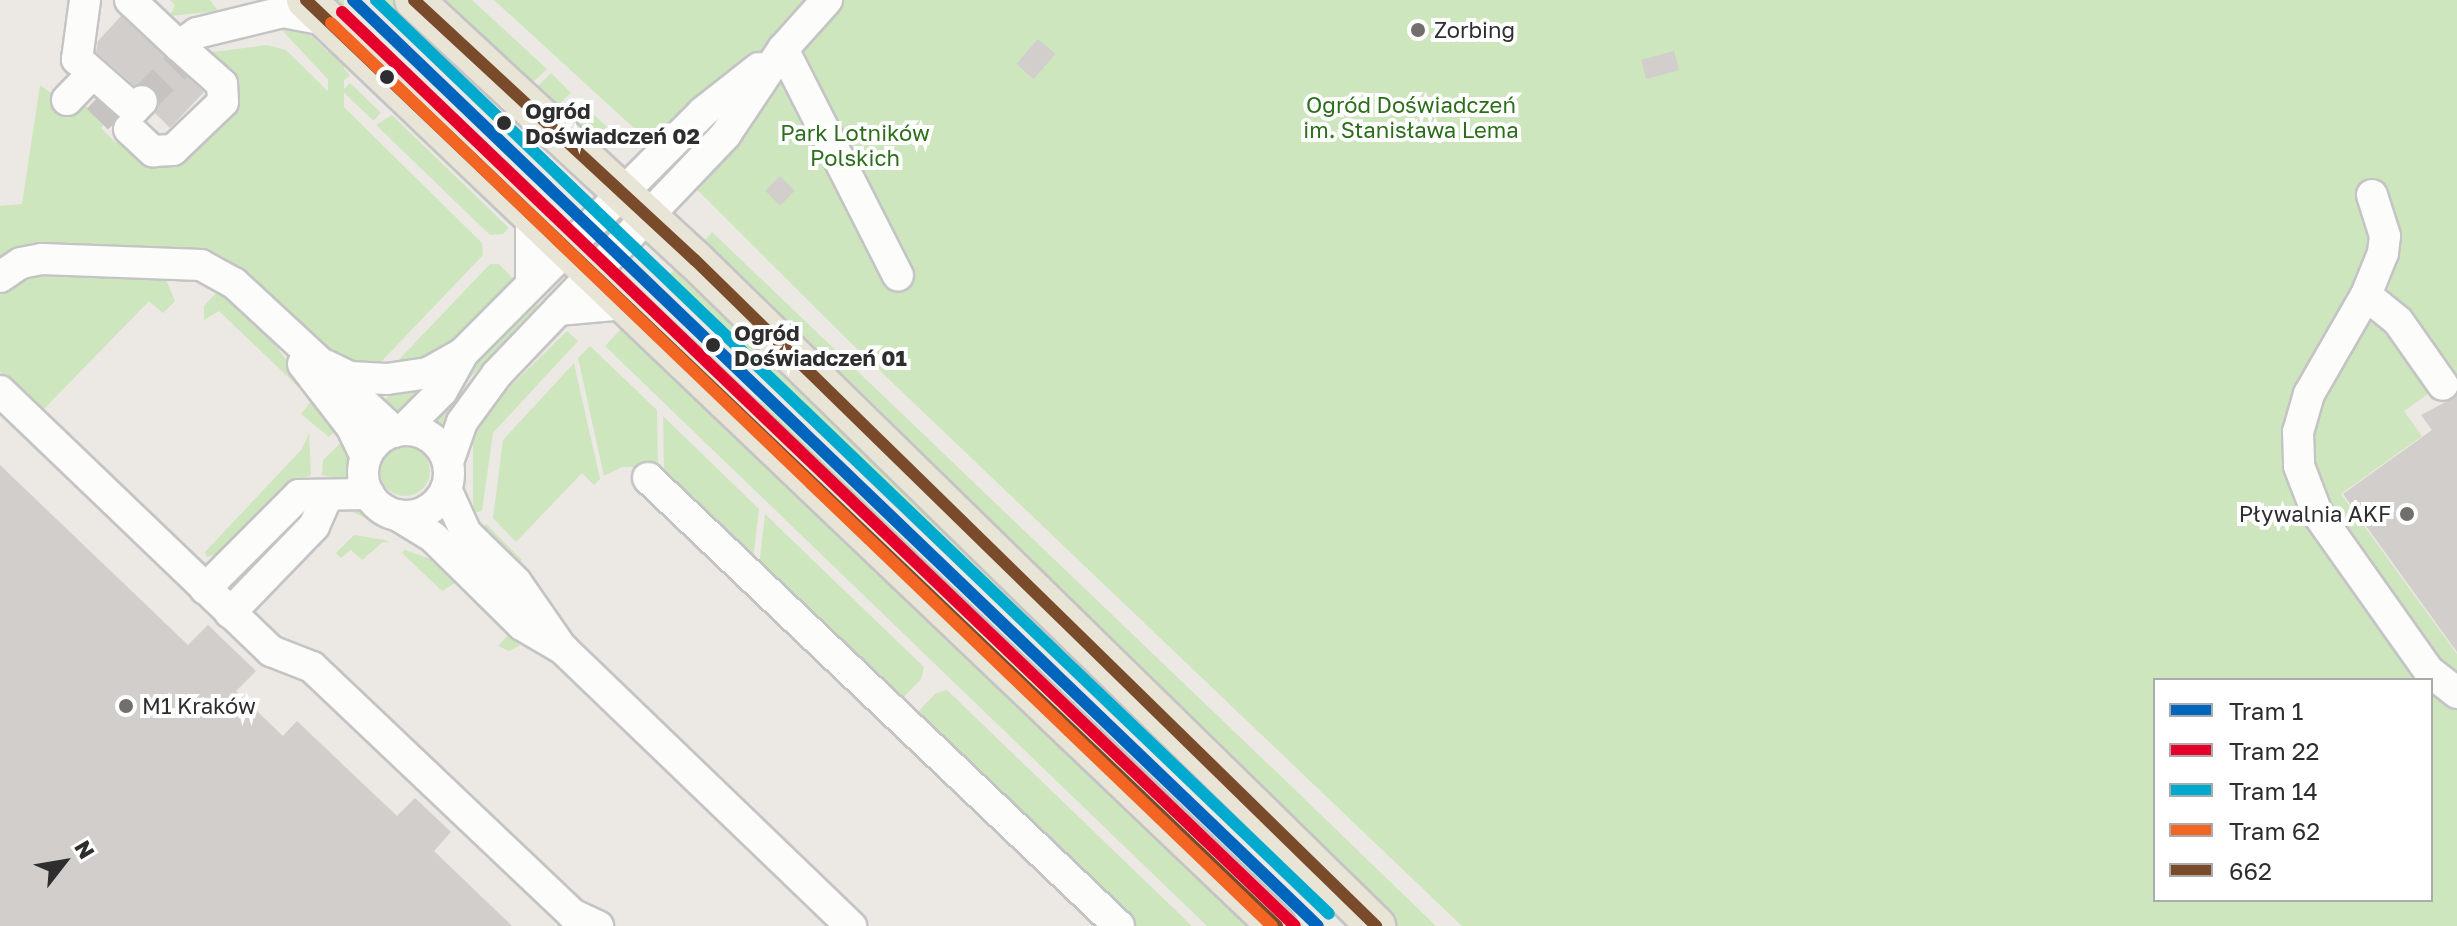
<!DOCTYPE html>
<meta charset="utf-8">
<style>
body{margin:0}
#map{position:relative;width:2457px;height:926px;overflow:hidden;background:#ece8e4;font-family:"Golos Text",sans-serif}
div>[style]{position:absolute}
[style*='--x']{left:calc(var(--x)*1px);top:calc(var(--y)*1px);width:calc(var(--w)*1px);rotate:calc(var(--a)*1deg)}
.green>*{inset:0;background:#cee6be;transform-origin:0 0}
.round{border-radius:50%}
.building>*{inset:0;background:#d1cecb;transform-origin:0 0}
.minor-tunnel>*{height:30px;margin-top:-15px;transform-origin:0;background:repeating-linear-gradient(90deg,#c6c3c0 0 30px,transparent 0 45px)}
.roads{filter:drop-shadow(2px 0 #c5c4c5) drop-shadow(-2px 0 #c5c4c5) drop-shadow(0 2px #c5c4c5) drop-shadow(0 -2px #c5c4c5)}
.minor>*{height:30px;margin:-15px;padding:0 15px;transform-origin:15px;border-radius:15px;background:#fcfcfb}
.minor>.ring{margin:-15px;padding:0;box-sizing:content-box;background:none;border:30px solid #fcfcfb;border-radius:50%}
.major>*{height:38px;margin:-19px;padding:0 19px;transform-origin:19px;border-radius:19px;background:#e8e4d6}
.bus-1>*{height:12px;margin:-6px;padding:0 6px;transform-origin:6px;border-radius:6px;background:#7a4b2a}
.tram-1>*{height:12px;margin:-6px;padding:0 6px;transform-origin:6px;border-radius:6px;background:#0065bd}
.tram-2>*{height:12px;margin:-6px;padding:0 6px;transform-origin:6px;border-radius:6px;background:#e4002b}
.tram-3>*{height:12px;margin:-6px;padding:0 6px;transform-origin:6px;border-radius:6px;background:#00a9ce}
.tram-4>*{height:12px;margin:-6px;padding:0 6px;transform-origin:6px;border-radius:6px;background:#f26522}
.dots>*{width:22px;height:22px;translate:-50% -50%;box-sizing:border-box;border:4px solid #fff;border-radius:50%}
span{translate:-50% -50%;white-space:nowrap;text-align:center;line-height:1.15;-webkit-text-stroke:8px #fff;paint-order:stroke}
.poi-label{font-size:22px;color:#2e2e2e}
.left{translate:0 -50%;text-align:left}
.right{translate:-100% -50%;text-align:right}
.park-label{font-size:22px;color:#2c6e1b}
.stop-label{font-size:22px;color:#2e2e2e;font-weight:700}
.legend{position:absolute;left:2153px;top:678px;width:280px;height:224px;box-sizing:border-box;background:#fff;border:2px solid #ababab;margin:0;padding:10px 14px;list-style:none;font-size:24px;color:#2e2e2e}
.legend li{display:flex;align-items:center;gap:16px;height:40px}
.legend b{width:40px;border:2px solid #ababab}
.north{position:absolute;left:24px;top:822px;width:80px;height:80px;-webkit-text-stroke:6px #fff;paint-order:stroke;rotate:59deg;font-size:22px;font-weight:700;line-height:32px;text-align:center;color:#2e2e2e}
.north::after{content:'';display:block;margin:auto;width:28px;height:36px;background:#2e2e2e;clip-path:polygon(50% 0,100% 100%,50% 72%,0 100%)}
</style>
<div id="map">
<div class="green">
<i style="clip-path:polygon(170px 0,210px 0,218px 11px,170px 16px,175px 5px)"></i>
<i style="left:328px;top:0;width:16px;height:287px"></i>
<i style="clip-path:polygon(382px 0,396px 0,459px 57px,450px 65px)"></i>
<i style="clip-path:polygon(436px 0,472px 0,547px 69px,529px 86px)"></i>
<i style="clip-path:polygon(494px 0,2457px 0,2457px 375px,2452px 379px,2384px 283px,2287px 426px,2422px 680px,2155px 680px,2155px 900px,2431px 900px,2431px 689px,2457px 705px,2457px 926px,1462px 926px,853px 345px,648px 141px)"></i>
<i style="clip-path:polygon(277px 25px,301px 25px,350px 75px,336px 88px)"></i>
<i style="clip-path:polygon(267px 45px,286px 50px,482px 243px,483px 255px,380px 363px,380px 370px,330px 359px,227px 260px,205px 248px,39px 247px,0 259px,0 206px,22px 204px,40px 85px,68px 105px,82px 95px,88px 101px,85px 105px,104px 124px,101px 128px,116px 143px,127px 136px,144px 152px,227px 108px,209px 59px,212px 52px)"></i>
<i style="left:551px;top:73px;width:28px;height:19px;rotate:45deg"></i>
<i style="left:350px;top:83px;width:43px;height:11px;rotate:44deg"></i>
<i style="clip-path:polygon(576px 98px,607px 127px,589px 144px,562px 111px)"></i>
<i style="clip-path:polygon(392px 115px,509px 228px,503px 234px,490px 235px,376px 125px)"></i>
<i style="clip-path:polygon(712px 232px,1288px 783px,1436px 926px,1396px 926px,1269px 805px,883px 413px,705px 240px)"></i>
<i style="clip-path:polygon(490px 264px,499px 264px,515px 281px,442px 356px,391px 368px)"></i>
<i style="clip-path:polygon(674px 270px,982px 570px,1358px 926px,1345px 926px,668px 276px)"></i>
<i style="clip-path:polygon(34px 274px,164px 275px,175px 301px,163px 313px,149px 301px,42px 411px,0 372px,0 295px)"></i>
<i style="clip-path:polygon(217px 292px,263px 330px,340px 427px,329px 437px,301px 414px,312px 400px,219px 311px,204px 320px,204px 306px)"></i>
<i style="clip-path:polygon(531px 300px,538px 306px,469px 379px,443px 426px,426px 418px)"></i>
<i style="clip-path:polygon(2370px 322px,2389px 331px,2431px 392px,2404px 411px,2422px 436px,2341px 494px,2457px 654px,2457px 681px,2441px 670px,2314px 488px,2311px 419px,2363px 326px)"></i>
<i style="clip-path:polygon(625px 325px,1257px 926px,1207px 926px,605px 346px)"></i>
<i style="clip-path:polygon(567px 331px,578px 341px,493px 433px,482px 511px,473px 513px,473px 423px)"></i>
<i style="clip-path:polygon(590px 346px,657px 410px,658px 467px,622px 467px,604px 476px,578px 358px)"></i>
<i style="clip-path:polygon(574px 363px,600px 479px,594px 485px,582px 473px,516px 542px,493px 518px,503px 440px)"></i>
<i style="clip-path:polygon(432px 384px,431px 392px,396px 415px,378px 407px,393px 391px)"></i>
<i style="left:761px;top:401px;width:758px;height:10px;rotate:44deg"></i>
<i style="clip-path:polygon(663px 416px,759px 509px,753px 560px,664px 474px)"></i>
<i style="clip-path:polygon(309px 433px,311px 475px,292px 483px,225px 551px,207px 557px,205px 552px,302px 449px)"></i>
<i style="clip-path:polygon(348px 436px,351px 481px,322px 475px,323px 460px)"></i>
<i class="round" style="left:380px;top:446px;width:50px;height:50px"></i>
<i style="clip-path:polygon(361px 505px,378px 519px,429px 548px,340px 506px)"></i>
<i style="clip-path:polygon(765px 514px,924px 667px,921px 679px,900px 701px,759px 566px)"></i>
<i style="left:486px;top:524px;width:51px;height:7px;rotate:45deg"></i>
<i style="clip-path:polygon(354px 535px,385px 540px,390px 543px,383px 542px,362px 560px,351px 550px,341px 558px,336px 553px)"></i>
<i style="clip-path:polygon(405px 550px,433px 560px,442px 557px,522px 638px,519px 646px,509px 651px,498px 646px,510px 633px,457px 582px,442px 591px,402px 553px)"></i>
<i style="clip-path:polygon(947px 690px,1192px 926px,1135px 926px,915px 715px,936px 693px)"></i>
</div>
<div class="building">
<i style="clip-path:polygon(121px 16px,204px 92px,170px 128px,155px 113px,159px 105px,155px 89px,134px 85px,96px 52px,98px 41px)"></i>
<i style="left:1038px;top:39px;width:23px;height:33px;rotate:41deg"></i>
<i style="left:1674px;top:51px;width:20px;height:34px;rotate:75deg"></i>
<i style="clip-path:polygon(96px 99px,116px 117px,111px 126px,90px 105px)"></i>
<i style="left:780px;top:176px;width:21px;height:21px;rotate:45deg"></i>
<i style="clip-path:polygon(2457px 396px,2457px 652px,2343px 494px,2432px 430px,2421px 415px)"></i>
<i style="clip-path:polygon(0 465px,188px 645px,208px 625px,256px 671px,236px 691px,283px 736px,297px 721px,397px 816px,415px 798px,451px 832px,434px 851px,512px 926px,0 926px)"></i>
</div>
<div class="minor-tunnel">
<i style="--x:97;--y:98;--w:45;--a:44.1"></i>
<i style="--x:142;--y:101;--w:51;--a:-45"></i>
</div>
<div class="roads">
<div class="minor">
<i style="--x:85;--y:0;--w:60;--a:97.7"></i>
<i style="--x:77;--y:59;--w:76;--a:41.3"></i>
<i style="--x:134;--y:109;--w:11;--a:-45"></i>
<i style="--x:130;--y:0;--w:67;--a:43.2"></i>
<i style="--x:179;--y:46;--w:22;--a:-36"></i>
<i style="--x:197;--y:33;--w:89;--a:-13.7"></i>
<i style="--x:283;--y:12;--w:43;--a:10.8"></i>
<i style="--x:783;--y:49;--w:254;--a:63.1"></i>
<i style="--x:67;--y:100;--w:36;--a:-46"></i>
<i style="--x:129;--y:129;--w:33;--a:43"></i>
<i style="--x:153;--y:151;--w:20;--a:-3"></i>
<i style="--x:173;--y:150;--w:69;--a:-43.8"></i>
<i style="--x:223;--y:102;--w:18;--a:-93"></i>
<i style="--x:222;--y:84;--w:57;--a:-138.5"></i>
<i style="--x:2372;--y:195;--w:43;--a:72.4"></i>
<i style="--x:2385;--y:236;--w:17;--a:97"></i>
<i style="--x:2383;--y:253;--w:45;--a:112"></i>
<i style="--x:2366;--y:295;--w:114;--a:119.9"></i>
<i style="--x:2309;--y:394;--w:40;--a:106"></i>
<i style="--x:2298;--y:432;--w:34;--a:88"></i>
<i style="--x:2299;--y:466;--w:50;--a:69"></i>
<i style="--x:2317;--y:513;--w:194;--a:54.7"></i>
<i style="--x:2429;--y:671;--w:36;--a:38"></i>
<i style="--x:531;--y:217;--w:66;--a:90"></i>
<i style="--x:0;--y:277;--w:25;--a:-34"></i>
<i style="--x:21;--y:263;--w:21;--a:-11"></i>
<i style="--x:42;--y:259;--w:159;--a:2.2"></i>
<i style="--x:201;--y:265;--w:38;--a:29"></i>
<i style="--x:234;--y:283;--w:219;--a:42.8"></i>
<i style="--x:2366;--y:295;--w:41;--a:39.1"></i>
<i style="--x:2398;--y:321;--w:78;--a:54.9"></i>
<i style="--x:558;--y:310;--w:67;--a:-5.1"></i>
<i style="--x:303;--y:364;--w:78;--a:52.3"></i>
<i style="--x:351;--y:426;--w:34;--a:64"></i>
<i style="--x:325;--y:365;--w:28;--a:26"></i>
<i style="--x:350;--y:377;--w:37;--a:3"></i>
<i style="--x:387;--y:379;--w:41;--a:-8.3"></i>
<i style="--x:428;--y:373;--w:40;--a:-29.7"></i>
<i style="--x:463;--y:353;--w:340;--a:-45.1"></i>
<i style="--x:703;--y:112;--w:71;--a:-38.2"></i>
<i style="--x:0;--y:391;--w:376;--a:43.8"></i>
<i style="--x:271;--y:651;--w:44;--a:21.3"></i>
<i style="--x:312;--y:667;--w:359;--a:43.5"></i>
<i style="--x:572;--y:914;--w:29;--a:25"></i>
<i class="ring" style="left:363px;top:430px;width:56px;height:56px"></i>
<i style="--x:403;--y:430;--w:55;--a:-45"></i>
<i style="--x:442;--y:391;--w:41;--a:-60.9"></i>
<i style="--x:448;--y:462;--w:42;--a:-70.7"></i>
<i style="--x:462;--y:422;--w:59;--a:-53.9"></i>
<i style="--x:497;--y:374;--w:332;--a:-46.3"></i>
<i style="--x:726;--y:134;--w:102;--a:-56.2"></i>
<i style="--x:783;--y:49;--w:66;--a:-48.1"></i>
<i style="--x:648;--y:478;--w:650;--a:43.57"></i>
<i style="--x:446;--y:489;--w:48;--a:65.6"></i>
<i style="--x:466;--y:533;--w:70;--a:44.4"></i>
<i style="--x:516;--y:582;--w:75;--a:55.3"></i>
<i style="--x:397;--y:515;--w:42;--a:31.4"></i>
<i style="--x:433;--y:537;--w:125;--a:44.7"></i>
<i style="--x:522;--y:625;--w:48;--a:30.3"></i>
<i style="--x:563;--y:649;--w:400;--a:43.9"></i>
<i style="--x:205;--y:589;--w:133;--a:-45"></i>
<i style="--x:299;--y:495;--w:70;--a:-0.8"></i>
<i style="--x:230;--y:613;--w:121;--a:-46"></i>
<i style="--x:314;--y:526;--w:34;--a:-66"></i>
</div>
<div class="major">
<i style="--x:306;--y:0;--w:1342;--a:43.64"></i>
<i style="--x:414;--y:0;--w:383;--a:42.8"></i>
<i style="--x:695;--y:260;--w:953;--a:44.36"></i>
</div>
</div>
<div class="bus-1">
<i style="--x:306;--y:0;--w:1342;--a:43.64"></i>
<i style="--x:414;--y:0;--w:383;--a:42.8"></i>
<i style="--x:695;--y:260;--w:953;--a:44.36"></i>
</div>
<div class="tram-1">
<i style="--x:353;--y:0;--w:1337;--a:43.82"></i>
</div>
<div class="tram-2">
<i style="--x:342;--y:12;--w:1320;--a:43.8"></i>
</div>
<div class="tram-3">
<i style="--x:376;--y:0;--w:1320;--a:43.8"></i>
</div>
<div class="tram-4">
<i style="--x:331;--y:23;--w:1304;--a:43.82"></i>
</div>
<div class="dots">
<i style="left:1418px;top:30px;background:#706f6e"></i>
<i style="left:387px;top:77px;background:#2e2e2e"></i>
<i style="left:504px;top:123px;background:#2e2e2e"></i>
<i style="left:713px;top:345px;background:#2e2e2e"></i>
<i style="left:2407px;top:514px;background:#706f6e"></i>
<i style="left:126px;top:706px;background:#706f6e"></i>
</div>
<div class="poi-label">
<span class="left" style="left:1434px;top:30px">Zorbing</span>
<span class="right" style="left:2391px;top:514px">Pływalnia AKF</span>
<span class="left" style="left:142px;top:706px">M1 Kraków</span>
</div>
<div class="park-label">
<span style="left:1411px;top:117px">Ogród Doświadczeń<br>im. Stanisława Lema</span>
<span style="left:855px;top:145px">Park Lotników<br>Polskich</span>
</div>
<div class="stop-label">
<span class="left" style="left:525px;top:123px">Ogród<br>Doświadczeń 02</span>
<span class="left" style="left:734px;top:345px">Ogród<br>Doświadczeń 01</span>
</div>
<ul class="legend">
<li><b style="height:10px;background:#0065bd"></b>Tram 1</li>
<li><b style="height:10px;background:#e4002b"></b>Tram 22</li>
<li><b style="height:10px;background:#00a9ce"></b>Tram 14</li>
<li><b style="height:10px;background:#f26522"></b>Tram 62</li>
<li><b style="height:10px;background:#7a4b2a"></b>662</li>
</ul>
<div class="north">N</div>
</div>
